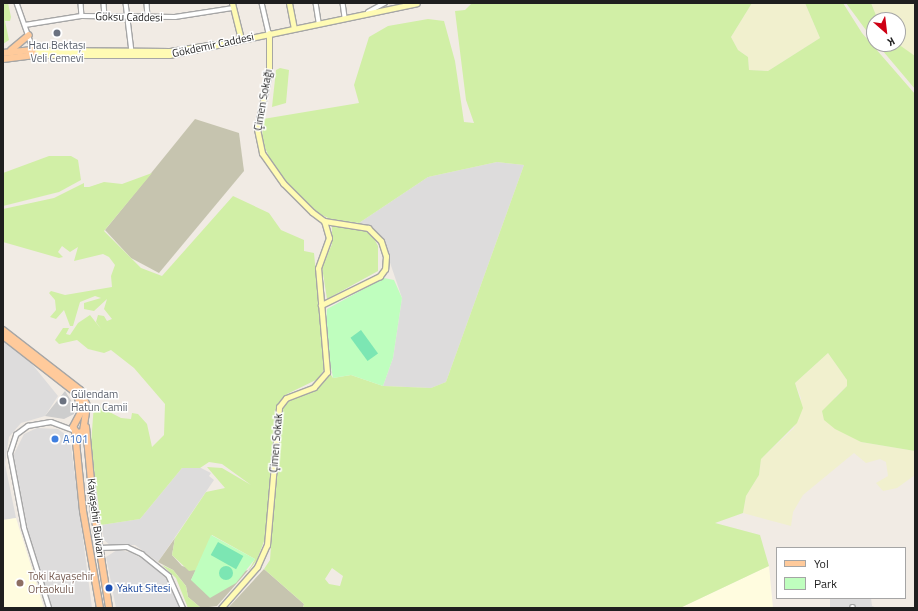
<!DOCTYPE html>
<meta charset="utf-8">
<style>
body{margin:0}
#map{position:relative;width:918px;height:611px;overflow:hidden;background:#f1ebe4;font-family:"Titillium Web",sans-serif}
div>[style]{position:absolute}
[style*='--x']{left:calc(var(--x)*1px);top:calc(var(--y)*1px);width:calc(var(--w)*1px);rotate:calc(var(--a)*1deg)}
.residential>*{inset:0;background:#dddcdc}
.education>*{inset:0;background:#fffcdf}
.religious>*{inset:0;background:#cdcdcd}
.construction>*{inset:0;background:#c6c4af}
.farmland>*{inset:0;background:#f1f0ce}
.grass>*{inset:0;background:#d1efa6}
.park>*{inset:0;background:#bffebe}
.pitch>*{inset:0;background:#7ce6b3;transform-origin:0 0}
.round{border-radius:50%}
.roads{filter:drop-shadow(1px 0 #a6a6a6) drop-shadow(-1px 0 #a6a6a6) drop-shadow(0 1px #a6a6a6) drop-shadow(0 -1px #a6a6a6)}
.street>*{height:3.5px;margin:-1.75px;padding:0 1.75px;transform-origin:1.75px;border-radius:1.75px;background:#fff}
.secondary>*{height:5px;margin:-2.5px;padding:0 2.5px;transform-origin:2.5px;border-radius:2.5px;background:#fffbb4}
.primary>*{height:6px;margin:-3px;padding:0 3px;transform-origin:3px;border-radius:3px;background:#ffca9b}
.dots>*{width:11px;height:11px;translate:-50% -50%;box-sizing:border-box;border:2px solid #fff;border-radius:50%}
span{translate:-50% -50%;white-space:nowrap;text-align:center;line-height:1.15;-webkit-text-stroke:3px #fff;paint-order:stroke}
.street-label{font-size:11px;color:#1f1f1f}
.worship-label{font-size:11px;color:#5b616d}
.left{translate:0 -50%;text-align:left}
.shop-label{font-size:11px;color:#366cbe}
.education-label{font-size:11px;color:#785e54}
.transit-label{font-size:11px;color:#164399}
.frame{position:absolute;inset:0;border:4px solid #1f1f1f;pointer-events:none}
.legend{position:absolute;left:776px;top:547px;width:130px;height:52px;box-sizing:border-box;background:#fff;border:1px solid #a5a5a5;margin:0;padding:5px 7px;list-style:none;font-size:12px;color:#1f1f1f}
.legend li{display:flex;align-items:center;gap:8px;height:20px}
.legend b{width:20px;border:1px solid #a5a5a5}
.north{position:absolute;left:866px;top:12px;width:40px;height:40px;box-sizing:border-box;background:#fff;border:1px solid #a5a5a5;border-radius:50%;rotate:152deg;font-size:11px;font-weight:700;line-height:16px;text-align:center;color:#1f1f1f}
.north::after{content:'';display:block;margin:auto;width:14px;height:18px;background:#ce0014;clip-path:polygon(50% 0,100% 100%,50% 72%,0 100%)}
</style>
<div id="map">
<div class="residential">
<i style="clip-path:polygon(497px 162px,524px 165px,446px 382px,431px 388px,383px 386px,393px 358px,402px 298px,381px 236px,359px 223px,428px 177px)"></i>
<i style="clip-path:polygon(3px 340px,23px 353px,58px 396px,45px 416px,21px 423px,9px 437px,5px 464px,16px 518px,3px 520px)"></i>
<i style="clip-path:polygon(37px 428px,58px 429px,70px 438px,92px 608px,52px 608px,30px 542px,13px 456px,24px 434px)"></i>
<i style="clip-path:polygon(197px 466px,211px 473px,209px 476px,214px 480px,158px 562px,135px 545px,110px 545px,104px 540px,101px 525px,140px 519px,182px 468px)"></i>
<i style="clip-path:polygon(117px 550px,130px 552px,145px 560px,168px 580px,180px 608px,116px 608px,106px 557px)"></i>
<i style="clip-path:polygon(830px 598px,871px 598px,872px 606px,877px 608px,830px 608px)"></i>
</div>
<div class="education">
<i style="clip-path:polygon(16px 518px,27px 553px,44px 608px,3px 608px,3px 520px)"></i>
<i style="clip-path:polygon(769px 566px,773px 608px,680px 608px)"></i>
</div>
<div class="religious">
<i style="clip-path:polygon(65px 391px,74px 405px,74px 414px,64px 419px,45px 416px)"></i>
</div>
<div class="construction">
<i style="clip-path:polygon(195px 119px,239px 133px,244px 171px,159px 273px,131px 258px,105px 230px)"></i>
<i style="clip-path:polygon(175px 538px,172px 555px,182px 566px,196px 570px,191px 580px,249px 570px,257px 560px,217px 606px,201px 608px,188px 597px,186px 586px,173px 570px,158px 562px)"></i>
<i style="clip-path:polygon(264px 569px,304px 604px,303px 608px,228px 608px)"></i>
</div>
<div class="farmland">
<i style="clip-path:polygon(752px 3px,805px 3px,820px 38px,768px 71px,749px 70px,748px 57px,738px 50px,731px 37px)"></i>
<i style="clip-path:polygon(871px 3px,915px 3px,915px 56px,898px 46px,898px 20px,878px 20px)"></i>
<i style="clip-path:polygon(828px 353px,847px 380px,847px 386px,835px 397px,861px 442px,915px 451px,915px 475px,897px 488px,883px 491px,876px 483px,888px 476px,886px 462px,880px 459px,866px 463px,854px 453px,803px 495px,793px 512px,791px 526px,743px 513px,746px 496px,759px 475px,761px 459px,794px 428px,801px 398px,795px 383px)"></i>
</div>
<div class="grass">
<i style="clip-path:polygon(3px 3px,8px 3px,11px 17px,10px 21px,5px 21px,9px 40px,3px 44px)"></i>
<i style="clip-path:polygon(evenodd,472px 3px,752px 3px,731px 37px,738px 50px,748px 57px,749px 70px,768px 71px,820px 38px,805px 3px,843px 3px,862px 33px,915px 94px,915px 451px,861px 442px,835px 429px,824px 420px,822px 411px,847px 386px,847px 380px,828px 353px,795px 383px,803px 408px,797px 423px,761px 459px,759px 475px,746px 496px,743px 513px,715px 523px,760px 535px,769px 566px,680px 608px,303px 608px,304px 604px,264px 569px,270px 560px,280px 416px,285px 403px,319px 387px,329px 372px,333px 378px,351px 375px,383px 386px,431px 388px,446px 382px,524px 165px,497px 162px,428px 177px,359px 223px,330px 219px,314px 211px,274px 168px,262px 141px,263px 119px,359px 103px,354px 85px,369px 37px,388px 26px,428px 19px,444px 21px,455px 61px,464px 122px,474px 123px,466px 100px,455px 11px,465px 10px,472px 3px,332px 568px,343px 576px,340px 586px,329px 584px,325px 579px,332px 568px)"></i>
<i style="clip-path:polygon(846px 3px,871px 3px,878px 20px,874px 20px,874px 41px)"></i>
<i style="clip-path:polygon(877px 44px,898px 44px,915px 56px,915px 89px)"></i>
<i style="clip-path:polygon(280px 68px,289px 70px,286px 103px,272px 107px,276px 70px)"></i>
<i style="clip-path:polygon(49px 156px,71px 156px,78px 160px,81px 180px,59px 192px,3px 206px,3px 173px)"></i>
<i style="clip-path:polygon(152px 173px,104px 231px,141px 268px,162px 276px,233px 196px,269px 213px,281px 230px,304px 240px,304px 251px,314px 253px,325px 368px,318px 379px,287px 394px,276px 407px,266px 536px,257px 560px,249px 570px,255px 559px,212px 535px,196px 570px,189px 571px,172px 555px,175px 538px,206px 492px,225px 488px,207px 467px,222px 468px,251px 485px,222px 464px,209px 462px,200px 468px,182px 468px,140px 519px,101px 525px,91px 444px,94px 404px,121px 418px,131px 419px,132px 413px,138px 414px,147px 424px,152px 447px,164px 435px,165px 404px,134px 368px,111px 350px,104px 353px,88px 349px,77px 340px,59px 344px,55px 340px,63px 328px,69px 328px,66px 334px,70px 335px,78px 323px,90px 315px,101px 329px,96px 322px,98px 315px,104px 316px,107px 321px,112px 319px,104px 309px,107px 299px,94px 311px,84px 309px,84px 303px,101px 298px,95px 296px,80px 302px,73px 326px,70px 326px,64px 310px,56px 319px,50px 317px,56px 310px,55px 300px,49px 293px,51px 291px,65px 295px,112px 287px,111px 276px,115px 265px,109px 257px,103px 254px,74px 261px,78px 247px,70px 252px,62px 246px,58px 252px,63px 257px,59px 258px,3px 242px,3px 209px,54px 198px,84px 183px,84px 187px,89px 187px,104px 182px,122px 184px)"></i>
<i style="clip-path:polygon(332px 226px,361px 229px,372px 235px,378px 246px,378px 271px,327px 299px,322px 267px,332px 244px)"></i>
<i style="clip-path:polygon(162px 565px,173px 570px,186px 586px,188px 597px,201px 608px,188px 608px,176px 578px)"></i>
</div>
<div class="park">
<i style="clip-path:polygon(384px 278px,394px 280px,402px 298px,393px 358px,383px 386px,351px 375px,333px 378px,325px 334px,327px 309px)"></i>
<i style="clip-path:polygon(211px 535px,255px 559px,236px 583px,210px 598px,191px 580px)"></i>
</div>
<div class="pitch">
<i style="left:361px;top:330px;width:29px;height:13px;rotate:54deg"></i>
<i style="left:218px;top:542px;width:29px;height:15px;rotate:29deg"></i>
<i class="round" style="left:219px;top:566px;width:14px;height:14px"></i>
</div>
<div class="roads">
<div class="street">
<i style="--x:17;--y:3;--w:51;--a:70.5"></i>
<i style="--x:81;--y:3;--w:13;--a:86"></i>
<i style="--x:104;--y:3;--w:14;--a:86"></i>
<i style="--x:126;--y:3;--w:49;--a:83"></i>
<i style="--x:147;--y:3;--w:15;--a:86"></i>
<i style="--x:262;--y:3;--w:31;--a:77"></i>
<i style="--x:316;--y:3;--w:20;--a:81"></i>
<i style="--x:343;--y:3;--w:15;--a:82"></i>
<i style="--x:368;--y:12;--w:19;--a:-28"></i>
<i style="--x:25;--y:25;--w:58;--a:-9"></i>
<i style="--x:82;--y:16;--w:93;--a:0.6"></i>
<i style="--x:175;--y:17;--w:59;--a:-8.8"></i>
<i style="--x:100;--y:548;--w:27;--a:-2"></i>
<i style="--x:127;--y:547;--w:17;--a:25"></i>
<i style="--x:142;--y:554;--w:35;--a:39"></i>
<i style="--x:169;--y:576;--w:35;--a:66"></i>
<i style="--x:853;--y:607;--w:1;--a:90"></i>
<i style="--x:49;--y:608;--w:84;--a:-107.4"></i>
<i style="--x:24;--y:528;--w:75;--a:-100.7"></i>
<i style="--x:10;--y:454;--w:20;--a:-72"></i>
<i style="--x:16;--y:435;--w:15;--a:-37"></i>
<i style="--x:28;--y:426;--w:23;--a:-10"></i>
<i style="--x:51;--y:422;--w:23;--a:20"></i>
</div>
<div class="secondary">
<i style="--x:232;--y:3;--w:36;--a:76"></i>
<i style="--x:289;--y:3;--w:25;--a:79"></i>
<i style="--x:269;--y:33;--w:40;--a:90"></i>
<i style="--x:269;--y:73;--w:57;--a:102.1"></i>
<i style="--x:257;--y:129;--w:25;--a:78"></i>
<i style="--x:262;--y:153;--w:37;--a:55"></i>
<i style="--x:283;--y:183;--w:41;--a:45"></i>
<i style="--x:312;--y:212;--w:15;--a:37"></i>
<i style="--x:324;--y:221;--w:45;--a:9"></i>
<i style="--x:368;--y:228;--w:18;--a:45"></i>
<i style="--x:381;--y:241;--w:16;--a:72"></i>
<i style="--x:386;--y:256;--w:13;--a:94"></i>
<i style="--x:385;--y:269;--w:9;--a:126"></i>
<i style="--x:380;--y:276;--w:66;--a:153.8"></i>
<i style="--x:33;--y:50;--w:137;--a:0.4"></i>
<i style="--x:170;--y:51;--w:46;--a:-8.8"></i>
<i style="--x:35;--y:55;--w:134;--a:0"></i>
<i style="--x:169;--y:55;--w:253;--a:-11.8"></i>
<i style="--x:221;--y:608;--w:55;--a:-48.7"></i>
<i style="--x:257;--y:567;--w:24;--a:-66"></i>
<i style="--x:267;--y:545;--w:139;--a:-85"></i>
<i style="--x:279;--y:407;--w:11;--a:-52"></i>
<i style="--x:286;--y:398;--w:30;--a:-21"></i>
<i style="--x:314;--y:387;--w:20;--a:-49"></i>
<i style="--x:327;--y:372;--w:104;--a:-94.9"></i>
<i style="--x:318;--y:268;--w:32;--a:-70"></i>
<i style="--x:329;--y:238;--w:18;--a:-106"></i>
</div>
<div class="primary">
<i style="--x:11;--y:50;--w:23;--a:-40"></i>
<i style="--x:3;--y:53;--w:30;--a:-6"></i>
<i style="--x:3;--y:59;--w:32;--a:-7"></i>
<i style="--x:3;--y:330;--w:98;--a:37.9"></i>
<i style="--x:80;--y:390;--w:17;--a:66"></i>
<i style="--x:87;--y:406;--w:26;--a:99"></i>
<i style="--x:83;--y:432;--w:6;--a:171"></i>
<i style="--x:77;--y:433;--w:7;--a:-124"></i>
<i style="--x:73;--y:427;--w:19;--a:-62"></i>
<i style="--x:82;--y:410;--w:18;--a:-109"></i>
<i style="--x:76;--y:393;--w:93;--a:-142"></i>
<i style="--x:86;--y:427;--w:86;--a:84.7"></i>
<i style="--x:94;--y:513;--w:96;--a:81"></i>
<i style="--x:75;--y:432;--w:79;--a:84.2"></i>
<i style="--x:83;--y:511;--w:98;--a:80.1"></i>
</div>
</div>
<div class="dots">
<i style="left:57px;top:33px;background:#6b7280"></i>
<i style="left:63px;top:401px;background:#6b7280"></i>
<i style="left:55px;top:439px;background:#3f7fe0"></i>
<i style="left:20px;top:583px;background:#8d6e63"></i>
<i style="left:109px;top:588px;background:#1a4fb4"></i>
</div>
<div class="street-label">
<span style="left:129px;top:17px;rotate:1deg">Göksu Caddesi</span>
<span style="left:213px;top:45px;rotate:-12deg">Gökdemir Caddesi</span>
<span style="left:263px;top:100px;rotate:-80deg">Çimen Sokağı</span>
<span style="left:276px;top:443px;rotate:-85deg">Çimen Sokak</span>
<span style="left:96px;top:518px;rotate:83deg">Kayaşehir Bulvarı</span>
</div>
<div class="worship-label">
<span style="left:57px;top:52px">Hacı Bektaşı<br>Veli Cemevi</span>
<span class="left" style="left:71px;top:401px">Gülendam<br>Hatun Camii</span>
</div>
<div class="shop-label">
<span class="left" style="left:63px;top:439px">A101</span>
</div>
<div class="education-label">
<span class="left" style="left:28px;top:583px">Toki Kayaşehir<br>Ortaokulu</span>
</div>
<div class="transit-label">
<span class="left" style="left:117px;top:588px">Yakut Sitesi</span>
</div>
<div class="frame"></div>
<ul class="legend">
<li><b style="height:5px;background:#ffca9b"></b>Yol</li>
<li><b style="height:11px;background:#bffebe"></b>Park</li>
</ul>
<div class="north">K</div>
</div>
